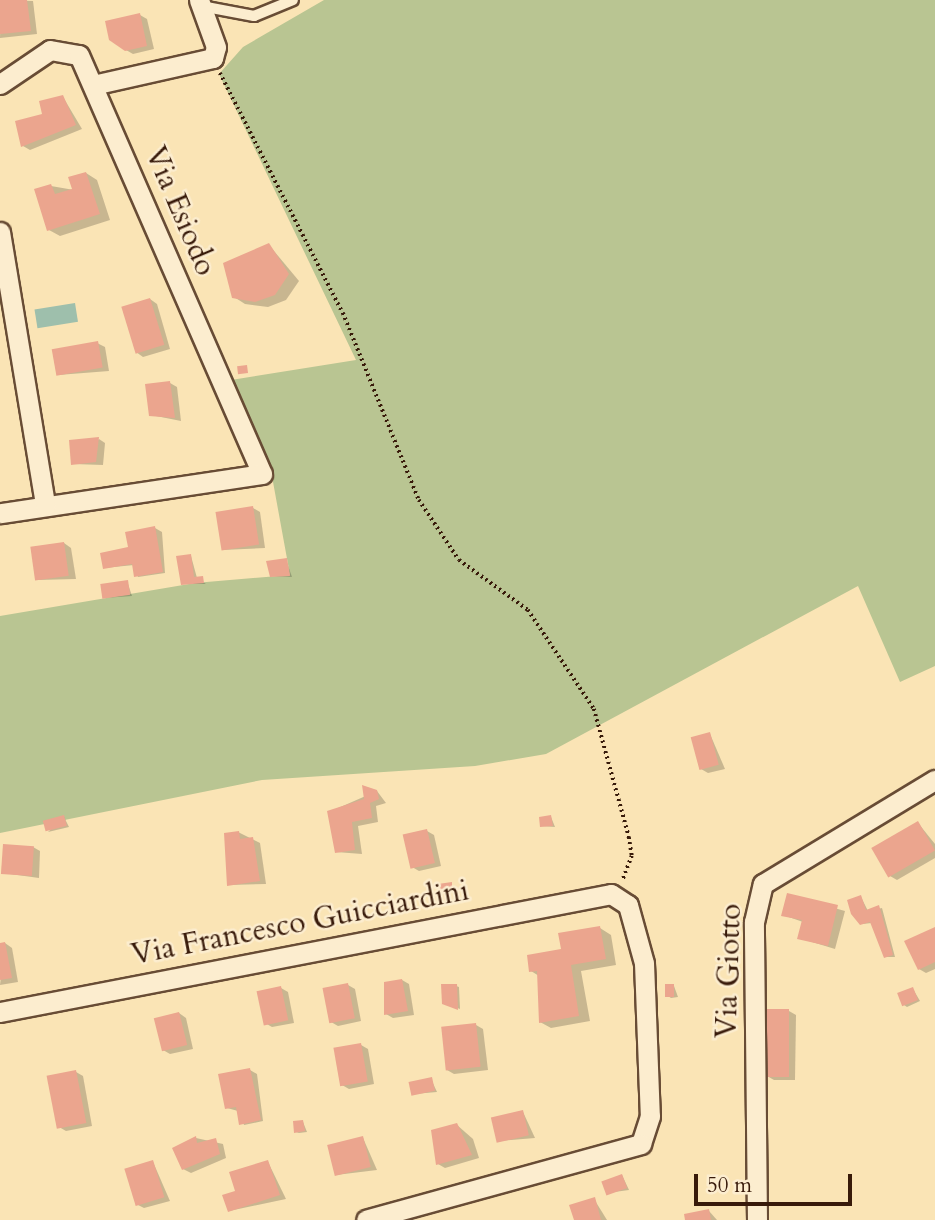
<!DOCTYPE html>
<style>
body{margin:0}
#map{position:relative;width:935px;height:1220px;overflow:hidden;background:#fae4b5;font-family:Cardo,serif}
div>[style]{position:absolute}
[style*='--x']{left:calc(var(--x)*1px);top:calc(var(--y)*1px);width:calc(var(--w)*1px);rotate:calc(var(--a)*1deg)}
.green>*{inset:0;background:#b9c592}
.water>*{inset:0;background:#9ebfac;transform-origin:0 0}
.shadow>*{inset:0;background:#0003}
.building>*{inset:0;background:#eba58e;transform-origin:0 0}
.path>*{height:3.5px;margin-top:-1.75px;transform-origin:0;background:repeating-linear-gradient(90deg,#381a0a 0 2px,transparent 0 5.5px)}
.roads{filter:drop-shadow(2px 0 #684c35) drop-shadow(-2px 0 #684c35) drop-shadow(0 2px #684c35) drop-shadow(0 -2px #684c35)}
.lane>*{height:10px;margin:-5px;padding:0 5px;transform-origin:5px;border-radius:5px;background:#fcedcf}
.street>*{height:19px;margin:-9.5px;padding:0 9.5px;transform-origin:9.5px;border-radius:9.5px;background:#fcedcf}
span{translate:-50% -50%;white-space:nowrap;text-align:center;line-height:1.15;-webkit-text-stroke:5px #fcedcf;paint-order:stroke}
.street-label{font-size:30px;color:#381a0a}
.scale{position:absolute;left:694px;top:1174px;width:158px;height:32px;box-sizing:border-box;border:4px solid #381a0a;border-top:0;padding-left:9px;font-size:21px;line-height:24px;white-space:nowrap;color:#381a0a;-webkit-text-stroke:5px #fcedcf;paint-order:stroke}
</style>
<div id="map">
<div class="green">
<i style="clip-path:polygon(324px 0,935px 0,935px 666px,900px 682px,858px 586px,546px 754px,475px 766px,262px 780px,0 833px,0 616px,195px 583px,290px 575px,269px 460px,231px 380px,356px 360px,219px 74px,243px 47px)"></i>
</div>
<div class="water">
<i style="left:75px;top:303px;width:19px;height:41px;rotate:81deg"></i>
</div>
<div class="shadow">
<i style="clip-path:polygon(1px 0,33px 1px,37px 34px,0 38px)"></i>
<i style="clip-path:polygon(140px 15px,147px 19px,154px 49px,133px 54px,126px 50px)"></i>
<i style="clip-path:polygon(63px 97px,82px 129px,30px 150px,23px 146px)"></i>
<i style="clip-path:polygon(86px 173px,97px 180px,110px 220px,60px 236px,49px 230px,51px 186px,74px 190px)"></i>
<i style="clip-path:polygon(269px 245px,299px 281px,286px 300px,268px 307px,245px 304px,234px 297px)"></i>
<i style="clip-path:polygon(150px 299px,157px 304px,170px 349px,143px 357px,136px 352px)"></i>
<i style="clip-path:polygon(97px 343px,105px 347px,109px 371px,58px 375px)"></i>
<i style="clip-path:polygon(170px 383px,177px 387px,181px 421px,151px 415px)"></i>
<i style="clip-path:polygon(99px 439px,105px 443px,103px 465px,73px 464px)"></i>
<i style="clip-path:polygon(253px 508px,260px 512px,265px 548px,222px 550px)"></i>
<i style="clip-path:polygon(155px 528px,162px 532px,165px 573px,138px 577px,134px 565px,104px 568px)"></i>
<i style="clip-path:polygon(64px 543px,71px 548px,76px 579px,37px 580px)"></i>
<i style="clip-path:polygon(191px 556px,197px 578px,206px 584px,183px 584px)"></i>
<i style="clip-path:polygon(286px 560px,292px 577px,272px 576px)"></i>
<i style="clip-path:polygon(127px 581px,132px 596px,104px 598px)"></i>
<i style="clip-path:polygon(710px 734px,725px 769px,708px 773px,701px 769px)"></i>
<i style="clip-path:polygon(377px 791px,386px 803px,376px 806px,378px 822px,358px 826px,362px 854px,336px 852px,329px 812px)"></i>
<i style="clip-path:polygon(64px 817px,69px 827px,48px 832px)"></i>
<i style="clip-path:polygon(551px 817px,555px 827px,542px 826px)"></i>
<i style="clip-path:polygon(918px 823px,935px 844px,935px 858px,897px 880px,890px 876px)"></i>
<i style="clip-path:polygon(427px 831px,434px 835px,441px 866px,419px 871px,412px 867px)"></i>
<i style="clip-path:polygon(238px 832px,260px 843px,266px 884px,228px 885px)"></i>
<i style="clip-path:polygon(33px 847px,40px 851px,39px 878px,3px 873px)"></i>
<i style="clip-path:polygon(788px 895px,845px 911px,835px 949px,799px 938px,803px 922px,783px 915px)"></i>
<i style="clip-path:polygon(861px 897px,868px 911px,882px 908px,895px 957px,886px 957px,872px 923px,862px 924px)"></i>
<i style="clip-path:polygon(600px 928px,611px 935px,616px 965px,581px 971px,590px 1021px,551px 1028px,540px 1022px,539px 976px,531px 971px)"></i>
<i style="clip-path:polygon(935px 929px,935px 969px,926px 973px,919px 969px)"></i>
<i style="clip-path:polygon(5px 943px,12px 948px,18px 982px,0 985px)"></i>
<i style="clip-path:polygon(402px 980px,409px 984px,414px 1015px,393px 1018px,386px 1014px)"></i>
<i style="clip-path:polygon(348px 985px,355px 989px,361px 1021px,338px 1026px,331px 1022px)"></i>
<i style="clip-path:polygon(456px 986px,459px 987px,460px 1009px,447px 1004px)"></i>
<i style="clip-path:polygon(674px 986px,678px 997px,671px 998px,668px 996px)"></i>
<i style="clip-path:polygon(281px 988px,288px 992px,294px 1023px,272px 1027px,265px 1023px)"></i>
<i style="clip-path:polygon(913px 989px,920px 1001px,907px 1007px,904px 1005px)"></i>
<i style="clip-path:polygon(789px 1011px,796px 1015px,795px 1080px,774px 1080px,767px 1076px)"></i>
<i style="clip-path:polygon(179px 1013px,186px 1018px,193px 1049px,170px 1054px,163px 1050px)"></i>
<i style="clip-path:polygon(476px 1025px,483px 1029px,488px 1070px,454px 1074px,447px 1070px)"></i>
<i style="clip-path:polygon(361px 1045px,368px 1049px,374px 1084px,349px 1089px,342px 1085px)"></i>
<i style="clip-path:polygon(250px 1070px,257px 1074px,263px 1121px,244px 1125px,238px 1111px,227px 1108px)"></i>
<i style="clip-path:polygon(76px 1072px,83px 1076px,92px 1126px,66px 1131px,59px 1127px)"></i>
<i style="clip-path:polygon(431px 1079px,437px 1092px,414px 1094px)"></i>
<i style="clip-path:polygon(523px 1112px,535px 1138px,498px 1141px)"></i>
<i style="clip-path:polygon(303px 1122px,307px 1132px,299px 1133px,296px 1132px)"></i>
<i style="clip-path:polygon(457px 1125px,473px 1139px,479px 1158px,445px 1168px,438px 1164px)"></i>
<i style="clip-path:polygon(196px 1138px,223px 1144px,226px 1158px,191px 1173px,183px 1169px)"></i>
<i style="clip-path:polygon(363px 1138px,377px 1170px,336px 1175px)"></i>
<i style="clip-path:polygon(153px 1162px,170px 1201px,144px 1208px,136px 1204px)"></i>
<i style="clip-path:polygon(268px 1162px,286px 1199px,229px 1211px,234px 1193px)"></i>
<i style="clip-path:polygon(622px 1175px,629px 1190px,607px 1193px)"></i>
<i style="clip-path:polygon(594px 1199px,607px 1220px,576px 1220px)"></i>
<i style="clip-path:polygon(709px 1211px,717px 1220px,687px 1220px)"></i>
</div>
<div class="building">
<i style="clip-path:polygon(0 0,27px 0,31px 31px,0 34px)"></i>
<i style="clip-path:polygon(140px 13px,147px 46px,125px 51px,109px 40px,105px 21px)"></i>
<i style="clip-path:polygon(63px 95px,76px 125px,21px 147px,15px 121px,42px 114px,39px 101px)"></i>
<i style="clip-path:polygon(86px 172px,100px 214px,47px 231px,34px 189px,51px 184px,55px 194px,72px 189px,68px 177px)"></i>
<i style="clip-path:polygon(269px 243px,289px 274px,275px 295px,255px 302px,232px 298px,223px 263px)"></i>
<i style="left:150px;top:298px;width:49px;height:30px;rotate:73deg"></i>
<i style="left:98px;top:341px;width:27px;height:47px;rotate:80deg"></i>
<i style="left:247px;top:365px;width:8px;height:10px;rotate:83deg"></i>
<i style="clip-path:polygon(170px 381px,175px 418px,149px 416px,145px 384px)"></i>
<i style="clip-path:polygon(99px 437px,96px 462px,71px 465px,69px 440px)"></i>
<i style="left:253px;top:506px;width:39px;height:38px;rotate:81deg"></i>
<i style="clip-path:polygon(155px 526px,163px 572px,134px 577px,132px 564px,103px 569px,100px 553px,128px 547px,125px 532px)"></i>
<i style="left:64px;top:542px;width:34px;height:34px;rotate:82deg"></i>
<i style="clip-path:polygon(191px 554px,194px 577px,203px 576px,204px 583px,181px 585px,176px 556px)"></i>
<i style="clip-path:polygon(287px 558px,290px 576px,270px 577px,266px 561px)"></i>
<i style="left:128px;top:580px;width:15px;height:28px;rotate:82deg"></i>
<i style="left:710px;top:732px;width:34px;height:20px;rotate:75deg"></i>
<i style="clip-path:polygon(362px 785px,377px 790px,379px 799px,370px 803px,372px 818px,352px 822px,355px 850px,335px 853px,327px 811px,364px 799px)"></i>
<i style="left:64px;top:815px;width:11px;height:22px;rotate:75deg"></i>
<i style="clip-path:polygon(551px 815px,553px 826px,540px 827px,539px 817px)"></i>
<i style="left:918px;top:821px;width:34px;height:54px;rotate:60deg"></i>
<i style="left:427px;top:829px;width:35px;height:25px;rotate:77deg"></i>
<i style="clip-path:polygon(239px 831px,240px 839px,253px 837px,260px 881px,227px 886px,224px 833px)"></i>
<i style="left:3px;top:844px;width:31px;height:30px;rotate:4deg"></i>
<i style="clip-path:polygon(452px 882px,452px 891px,439px 892px,438px 884px)"></i>
<i style="clip-path:polygon(787px 893px,838px 905px,828px 946px,797px 939px,802px 920px,781px 916px)"></i>
<i style="clip-path:polygon(861px 895px,866px 910px,879px 905px,893px 955px,884px 958px,870px 922px,860px 925px,851px 914px,847px 900px)"></i>
<i style="clip-path:polygon(600px 926px,606px 959px,571px 965px,579px 1016px,539px 1023px,537px 971px,529px 972px,527px 955px,561px 949px,558px 933px)"></i>
<i style="clip-path:polygon(935px 927px,935px 962px,918px 970px,904px 941px)"></i>
<i style="clip-path:polygon(5px 942px,12px 978px,0 980px,0 943px)"></i>
<i style="clip-path:polygon(402px 979px,408px 1011px,384px 1015px,384px 982px)"></i>
<i style="left:348px;top:983px;width:36px;height:26px;rotate:79deg"></i>
<i style="clip-path:polygon(441px 984px,457px 984px,458px 1010px,442px 1004px)"></i>
<i style="left:665px;top:984px;width:9px;height:13px"></i>
<i style="left:281px;top:986px;width:35px;height:25px;rotate:78deg"></i>
<i style="left:913px;top:987px;width:14px;height:17px;rotate:69deg"></i>
<i style="left:766px;top:1009px;width:23px;height:68px"></i>
<i style="left:179px;top:1012px;width:34px;height:26px;rotate:76deg"></i>
<i style="left:476px;top:1023px;width:44px;height:35px;rotate:84deg"></i>
<i style="left:361px;top:1043px;width:39px;height:28px;rotate:80deg"></i>
<i style="clip-path:polygon(250px 1068px,261px 1120px,239px 1125px,236px 1107px,225px 1109px,218px 1074px)"></i>
<i style="left:76px;top:1070px;width:54px;height:30px;rotate:79deg"></i>
<i style="left:432px;top:1077px;width:14px;height:24px;rotate:78deg"></i>
<i style="left:523px;top:1110px;width:26px;height:33px;rotate:77deg"></i>
<i style="clip-path:polygon(303px 1120px,305px 1131px,294px 1133px,293px 1121px)"></i>
<i style="clip-path:polygon(457px 1123px,472px 1155px,436px 1165px,431px 1130px)"></i>
<i style="clip-path:polygon(196px 1136px,197px 1143px,216px 1138px,220px 1154px,182px 1170px,172px 1148px)"></i>
<i style="left:363px;top:1136px;width:32px;height:37px;rotate:76deg"></i>
<i style="left:153px;top:1160px;width:39px;height:30px;rotate:73deg"></i>
<i style="clip-path:polygon(268px 1160px,280px 1195px,228px 1212px,222px 1195px,235px 1191px,229px 1172px)"></i>
<i style="left:622px;top:1174px;width:15px;height:22px;rotate:70deg"></i>
<i style="clip-path:polygon(595px 1197px,601px 1220px,574px 1220px,569px 1205px)"></i>
<i style="clip-path:polygon(709px 1209px,711px 1220px,685px 1220px,684px 1214px)"></i>
</div>
<div class="path">
<i style="--x:220;--y:73;--w:270;--a:62.9"></i>
<i style="--x:343;--y:313;--w:202;--a:67.9"></i>
<i style="--x:419;--y:500;--w:72;--a:56.3"></i>
<i style="--x:459;--y:560;--w:85;--a:35.9"></i>
<i style="--x:528;--y:610;--w:119;--a:56.3"></i>
<i style="--x:594;--y:709;--w:133;--a:74.7"></i>
<i style="--x:629;--y:837;--w:19;--a:81"></i>
<i style="--x:632;--y:856;--w:25;--a:111"></i>
</div>
<div class="roads">
<div class="lane">
<i style="--x:201;--y:6;--w:54;--a:10.7"></i>
<i style="--x:254;--y:16;--w:42;--a:-22.3"></i>
</div>
<div class="street">
<i style="--x:0;--y:84;--w:60;--a:-34.2"></i>
<i style="--x:50;--y:50;--w:29;--a:10"></i>
<i style="--x:79;--y:55;--w:457;--a:66.4"></i>
<i style="--x:262;--y:474;--w:265;--a:171.5"></i>
<i style="--x:93;--y:85;--w:123;--a:-12.7"></i>
<i style="--x:213;--y:58;--w:11;--a:-75"></i>
<i style="--x:216;--y:47;--w:50;--a:-109.9"></i>
<i style="--x:0;--y:232;--w:277;--a:80.6"></i>
<i style="--x:0;--y:1012;--w:622;--a:-10.93"></i>
<i style="--x:611;--y:894;--w:20;--a:33"></i>
<i style="--x:628;--y:905;--w:60;--a:74.6"></i>
<i style="--x:644;--y:963;--w:153;--a:87.8"></i>
<i style="--x:650;--y:1116;--w:29;--a:108"></i>
<i style="--x:641;--y:1144;--w:285;--a:164.6"></i>
<i style="--x:757;--y:1220;--w:298;--a:-90.6"></i>
<i style="--x:754;--y:922;--w:39;--a:-77"></i>
<i style="--x:763;--y:884;--w:201;--a:-31.2"></i>
</div>
</div>
<div class="street-label">
<span style="left:180px;top:211px;rotate:67deg">Via Esiodo</span>
<span style="left:300px;top:923px;rotate:-11deg">Via Francesco Guicciardini</span>
<span style="left:729px;top:971px;rotate:-88deg">Via Giotto</span>
</div>
<div class="scale">50 m</div>
</div>
